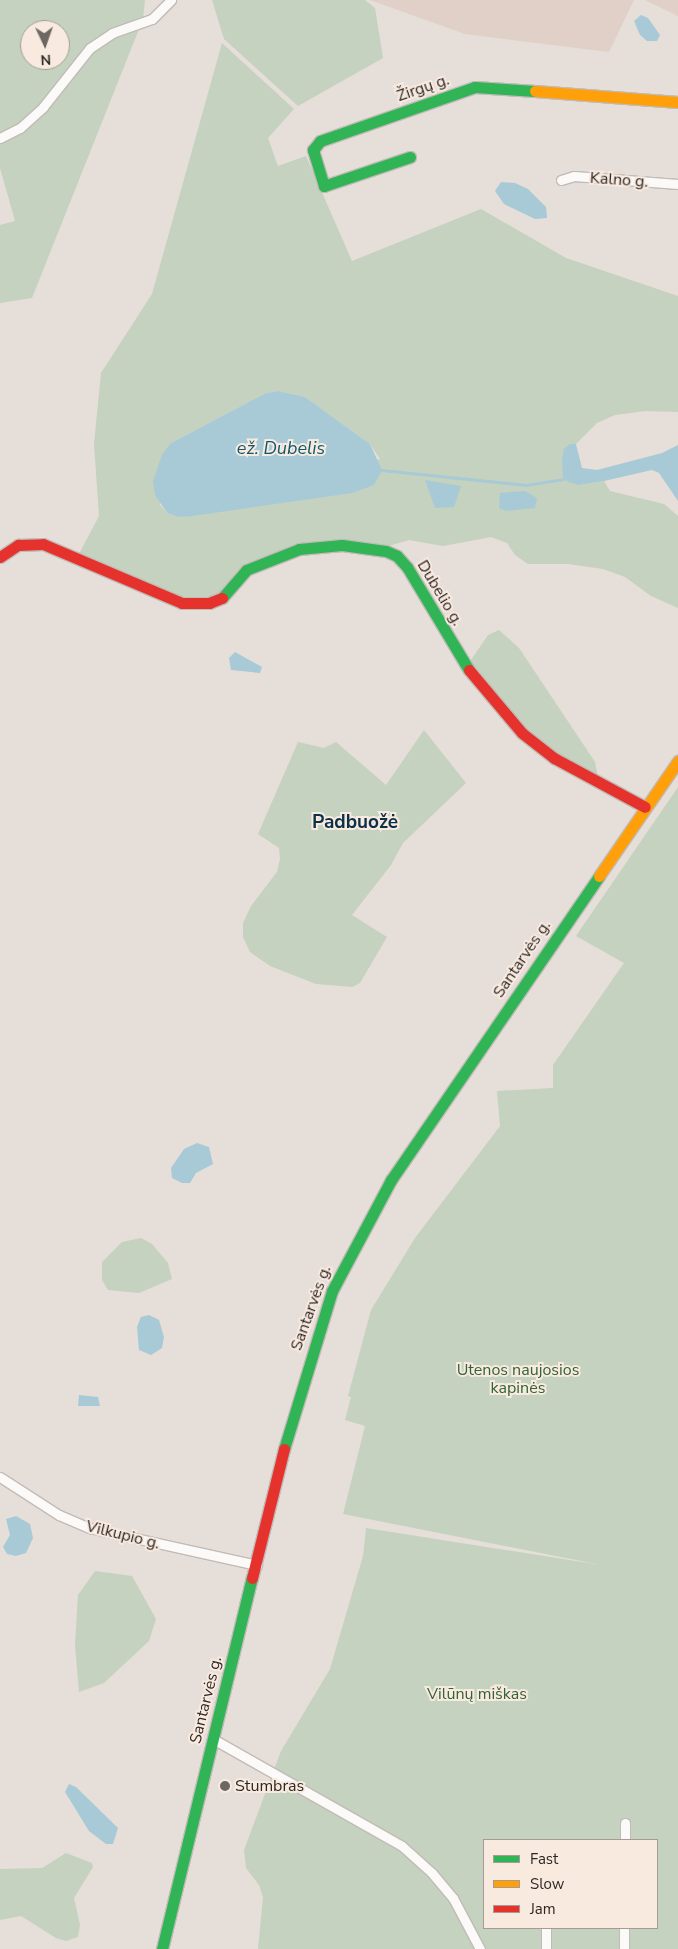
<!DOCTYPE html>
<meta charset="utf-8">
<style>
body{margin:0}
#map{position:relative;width:678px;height:1949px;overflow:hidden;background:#e6ded9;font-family:"Nunito Sans",sans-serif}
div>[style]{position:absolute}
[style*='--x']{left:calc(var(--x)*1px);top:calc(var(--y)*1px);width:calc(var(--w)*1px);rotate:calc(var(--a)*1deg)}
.industrial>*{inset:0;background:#e0d0c7}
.green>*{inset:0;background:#c4d2bf}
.water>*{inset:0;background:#a7cad6}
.stream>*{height:2.5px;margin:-1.25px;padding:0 1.25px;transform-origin:1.25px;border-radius:1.25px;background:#a7cad6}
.roads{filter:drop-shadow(1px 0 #c1bbb7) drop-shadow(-1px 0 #c1bbb7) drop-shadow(0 1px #c1bbb7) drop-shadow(0 -1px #c1bbb7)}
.street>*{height:9px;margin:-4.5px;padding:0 4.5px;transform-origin:4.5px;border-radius:4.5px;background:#fbfaf9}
.fast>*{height:11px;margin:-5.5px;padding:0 5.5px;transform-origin:5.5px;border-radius:5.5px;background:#30b455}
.slow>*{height:11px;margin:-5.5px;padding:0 5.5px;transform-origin:5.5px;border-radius:5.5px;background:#ff9f0a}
.jam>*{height:11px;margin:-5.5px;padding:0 5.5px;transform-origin:5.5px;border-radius:5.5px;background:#e5322d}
.dots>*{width:14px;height:14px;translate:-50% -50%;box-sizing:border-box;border:2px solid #f9eae0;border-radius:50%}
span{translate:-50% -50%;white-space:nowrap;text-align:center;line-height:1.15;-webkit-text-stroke:4px #f9eae0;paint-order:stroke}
.street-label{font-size:16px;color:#2c2723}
.park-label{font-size:16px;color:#316435}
.poi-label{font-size:16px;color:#2c2723}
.left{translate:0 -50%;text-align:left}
.water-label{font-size:18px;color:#0f586c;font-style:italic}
.quarter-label{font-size:19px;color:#0b3149;font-weight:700}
.legend{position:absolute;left:483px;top:1839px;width:175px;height:90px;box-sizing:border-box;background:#f9eae0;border:1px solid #a79c94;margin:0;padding:6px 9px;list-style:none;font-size:15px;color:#2c2723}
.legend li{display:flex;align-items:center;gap:10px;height:25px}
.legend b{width:25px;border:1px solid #a79c94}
.north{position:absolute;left:20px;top:20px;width:50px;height:50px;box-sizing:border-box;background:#f9eae0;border:1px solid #a79c94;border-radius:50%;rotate:177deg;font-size:14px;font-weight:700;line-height:20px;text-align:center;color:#2c2723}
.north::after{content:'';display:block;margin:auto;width:18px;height:22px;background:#6d6763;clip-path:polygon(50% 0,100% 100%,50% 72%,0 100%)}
</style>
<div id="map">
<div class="industrial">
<i style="clip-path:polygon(370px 0,634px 0,609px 52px,465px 34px)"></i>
<i style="clip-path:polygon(645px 0,678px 0,678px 16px)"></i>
</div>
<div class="green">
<i style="clip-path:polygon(evenodd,0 0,145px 0,143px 19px,32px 298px,0 303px,0 225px,15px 221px,0 168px,0 0,30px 30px,60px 30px,60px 60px,30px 60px,30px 30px)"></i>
<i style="clip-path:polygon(212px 0,365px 0,375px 8px,383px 58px,298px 106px,224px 39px)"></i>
<i style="clip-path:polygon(evenodd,222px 43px,294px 109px,268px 138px,278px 166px,306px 156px,352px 261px,481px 209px,566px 258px,678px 296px,678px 412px,645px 411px,615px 415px,597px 423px,576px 444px,570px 444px,579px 485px,604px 481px,610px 491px,664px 504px,678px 516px,678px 608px,651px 596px,625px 577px,603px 569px,568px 564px,528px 564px,515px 555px,507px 543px,491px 537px,443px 546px,409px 540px,382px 548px,352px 543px,257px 561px,215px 598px,189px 600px,79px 554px,99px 516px,94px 444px,101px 373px,152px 294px,222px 43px,278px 391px,305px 397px,370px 444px,380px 459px,178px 517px,167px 513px,160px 505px,171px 443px,266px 393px,278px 391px)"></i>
<i style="clip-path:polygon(499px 630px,519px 648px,595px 762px,598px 778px,554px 754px,518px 725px,469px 663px,488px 635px)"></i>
<i style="clip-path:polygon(424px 730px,466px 783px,403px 843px,391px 865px,352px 915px,387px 937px,360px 983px,352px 987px,316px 984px,270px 966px,250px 952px,243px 937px,243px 923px,251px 906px,277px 872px,280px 859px,279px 848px,258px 834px,298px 742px,324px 748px,336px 742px,386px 785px)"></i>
<i style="clip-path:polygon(evenodd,678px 787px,678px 1949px,258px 1949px,263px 1897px,259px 1885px,246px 1868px,244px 1850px,281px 1751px,330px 1669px,363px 1556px,366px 1528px,601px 1565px,343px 1514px,365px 1426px,345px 1420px,351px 1397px,348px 1396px,371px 1310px,415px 1238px,500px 1126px,497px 1091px,553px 1088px,553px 1065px,624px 963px,576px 936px,678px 787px,484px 1840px,657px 1840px,657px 1928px,484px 1928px,484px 1840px)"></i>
<i style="clip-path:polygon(141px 1238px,152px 1244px,168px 1263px,172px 1279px,139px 1293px,108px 1290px,102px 1280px,102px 1262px,122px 1242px)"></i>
<i style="clip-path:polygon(95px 1571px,132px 1576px,156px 1619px,149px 1641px,104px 1683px,79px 1692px,75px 1645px,78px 1595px)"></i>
<i style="clip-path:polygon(66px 1853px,92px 1863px,93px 1867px,74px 1898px,80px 1925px,78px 1937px,66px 1941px,56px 1938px,21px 1916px,0 1920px,0 1869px,42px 1868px)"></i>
</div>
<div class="water">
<i style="clip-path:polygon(641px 15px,648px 18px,660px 35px,657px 41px,647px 41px,640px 35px,634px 21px)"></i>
<i style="clip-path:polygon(501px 182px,515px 183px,528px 189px,546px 207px,547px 218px,535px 219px,504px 204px,495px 191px)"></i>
<i style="clip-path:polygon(278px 391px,305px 397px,370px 444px,382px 470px,374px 485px,352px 493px,192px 516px,178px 517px,167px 513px,155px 495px,153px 481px,162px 455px,171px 443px,266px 393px)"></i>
<i style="clip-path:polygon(570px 444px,576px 444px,582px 468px,597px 470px,662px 453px,678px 445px,678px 501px,659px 473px,652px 470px,604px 481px,579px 485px,569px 482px,563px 479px,562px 459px,564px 449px)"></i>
<i style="clip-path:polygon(425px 480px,461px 486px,454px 507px,435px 508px)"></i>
<i style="clip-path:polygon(525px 491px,537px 498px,535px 508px,506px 511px,499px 508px,500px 493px)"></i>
<i style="clip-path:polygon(235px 652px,262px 667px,260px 673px,231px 670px,229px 658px)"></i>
<i style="clip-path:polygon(197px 1143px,209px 1147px,213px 1164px,196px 1173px,190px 1183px,182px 1183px,172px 1178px,171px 1168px,184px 1149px)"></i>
<i style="clip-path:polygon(149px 1315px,159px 1320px,164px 1337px,162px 1348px,151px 1355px,139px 1350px,137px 1327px,141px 1317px)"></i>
<i style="clip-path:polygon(79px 1395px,98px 1397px,100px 1406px,78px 1406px)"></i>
<i style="clip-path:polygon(16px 1516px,30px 1524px,33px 1538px,26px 1553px,16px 1556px,7px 1554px,3px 1547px,10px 1535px,6px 1519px)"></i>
<i style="clip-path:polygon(69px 1784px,76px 1787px,118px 1828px,113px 1844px,106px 1844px,89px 1831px,65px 1792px)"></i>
</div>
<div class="stream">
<i style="--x:382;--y:470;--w:145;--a:5.9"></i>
<i style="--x:526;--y:485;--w:37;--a:-9"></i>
</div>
<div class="roads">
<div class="street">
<i style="--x:0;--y:138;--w:22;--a:-27"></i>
<i style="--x:20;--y:128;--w:31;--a:-42"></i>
<i style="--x:43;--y:107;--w:75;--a:-51.5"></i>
<i style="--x:90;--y:48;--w:27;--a:-34"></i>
<i style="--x:112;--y:33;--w:42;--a:-19.3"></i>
<i style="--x:152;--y:19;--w:27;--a:-45"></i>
<i style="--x:561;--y:180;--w:14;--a:-17"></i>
<i style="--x:574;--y:176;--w:104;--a:4.4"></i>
<i style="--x:0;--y:1477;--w:70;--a:32.8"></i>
<i style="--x:59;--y:1515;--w:34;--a:23"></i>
<i style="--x:90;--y:1528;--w:171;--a:12.5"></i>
<i style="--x:213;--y:1739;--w:217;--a:29.5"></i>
<i style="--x:402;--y:1846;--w:40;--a:42"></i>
<i style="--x:432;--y:1873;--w:33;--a:50"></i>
<i style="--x:453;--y:1898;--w:58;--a:62.1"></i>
<i style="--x:625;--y:1840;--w:17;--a:-90"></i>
<i style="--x:546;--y:1949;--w:21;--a:-90"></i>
<i style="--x:624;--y:1949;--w:21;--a:-90"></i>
</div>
<div class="fast">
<i style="--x:410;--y:157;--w:91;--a:161.4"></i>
<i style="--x:324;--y:186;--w:38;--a:-107"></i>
<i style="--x:313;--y:150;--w:11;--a:-52"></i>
<i style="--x:320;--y:141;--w:164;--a:-19.2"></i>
<i style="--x:475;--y:87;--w:60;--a:3.8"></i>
<i style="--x:222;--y:598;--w:37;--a:-49"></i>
<i style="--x:246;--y:570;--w:57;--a:-21.6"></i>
<i style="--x:299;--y:549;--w:43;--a:-5.3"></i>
<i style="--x:342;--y:545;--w:44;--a:7.8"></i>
<i style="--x:386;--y:551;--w:12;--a:24"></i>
<i style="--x:397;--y:556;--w:15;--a:48"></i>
<i style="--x:407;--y:567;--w:120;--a:59"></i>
<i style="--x:284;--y:1449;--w:165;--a:-73.1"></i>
<i style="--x:332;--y:1291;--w:126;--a:-62"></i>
<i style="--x:391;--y:1180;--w:368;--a:-55.6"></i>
<i style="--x:162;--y:1949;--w:382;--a:-76.4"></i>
</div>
<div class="slow">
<i style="--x:535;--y:91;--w:143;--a:4.4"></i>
<i style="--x:599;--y:876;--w:140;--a:-55.5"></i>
</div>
<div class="jam">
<i style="--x:0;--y:557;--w:22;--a:-34"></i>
<i style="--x:18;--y:545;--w:25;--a:-2"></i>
<i style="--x:43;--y:544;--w:151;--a:23"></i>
<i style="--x:182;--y:603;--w:27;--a:0"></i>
<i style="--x:209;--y:603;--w:14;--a:-21"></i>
<i style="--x:469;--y:670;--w:82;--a:49.9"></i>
<i style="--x:522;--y:733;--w:41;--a:38"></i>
<i style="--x:554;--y:758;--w:103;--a:28.3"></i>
<i style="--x:252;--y:1578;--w:133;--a:-76.1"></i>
</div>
</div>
<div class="dots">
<i style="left:225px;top:1786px;background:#6d6763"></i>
</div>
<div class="street-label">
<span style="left:423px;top:88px;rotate:-19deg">Žirgų g.</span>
<span style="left:619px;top:180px;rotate:4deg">Kalno g.</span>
<span style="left:440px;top:593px;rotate:59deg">Dubelio g.</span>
<span style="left:522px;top:959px;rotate:-56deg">Santarvės g.</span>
<span style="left:311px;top:1308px;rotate:-70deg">Santarvės g.</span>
<span style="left:123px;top:1535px;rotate:14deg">Vilkupio g.</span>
<span style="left:206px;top:1700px;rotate:-76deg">Santarvės g.</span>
</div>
<div class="park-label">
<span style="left:518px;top:1379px">Utenos naujosios<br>kapinės</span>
<span style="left:477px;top:1694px">Vilūnų miškas</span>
</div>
<div class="poi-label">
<span class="left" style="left:235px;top:1786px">Stumbras</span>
</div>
<div class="water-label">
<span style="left:281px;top:448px">ež. Dubelis</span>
</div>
<div class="quarter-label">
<span style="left:355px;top:823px">Padbuožė</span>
</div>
<ul class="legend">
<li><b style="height:6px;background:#30b455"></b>Fast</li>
<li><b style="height:6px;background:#ff9f0a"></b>Slow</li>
<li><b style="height:6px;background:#e5322d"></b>Jam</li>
</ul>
<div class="north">N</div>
</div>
